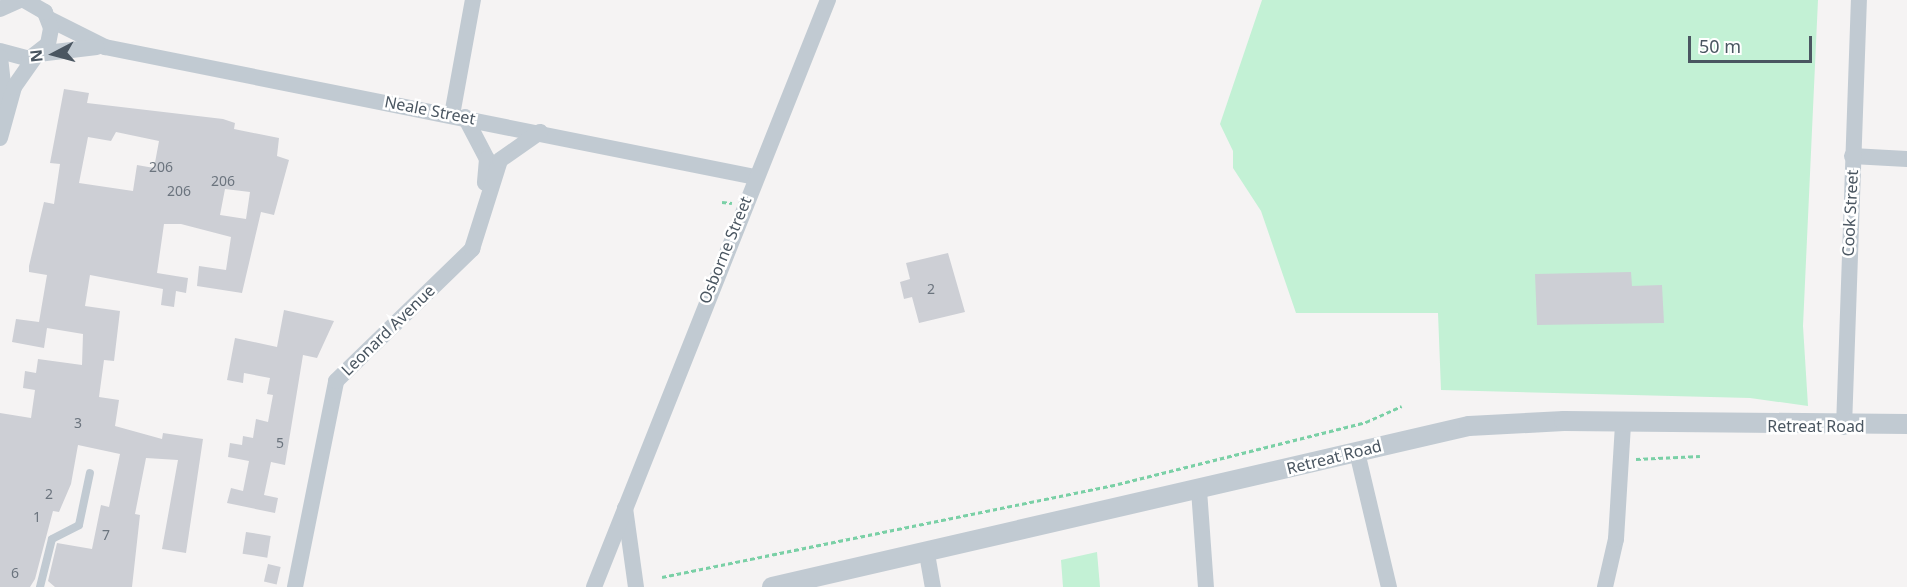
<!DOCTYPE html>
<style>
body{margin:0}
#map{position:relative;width:1907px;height:587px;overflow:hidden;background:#f5f3f3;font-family:"Noto Sans",sans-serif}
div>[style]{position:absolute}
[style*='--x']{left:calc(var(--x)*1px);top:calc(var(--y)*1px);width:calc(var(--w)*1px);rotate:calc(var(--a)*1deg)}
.green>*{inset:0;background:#c3f1d5}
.building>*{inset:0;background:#cdcfd5;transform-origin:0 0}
.path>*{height:3px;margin-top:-1.5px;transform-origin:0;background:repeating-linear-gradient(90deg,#7ad0a6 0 4.5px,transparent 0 7.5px)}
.service>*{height:8px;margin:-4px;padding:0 4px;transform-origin:4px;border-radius:4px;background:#c1cad2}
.minor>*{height:16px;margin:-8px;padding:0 8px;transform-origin:8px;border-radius:8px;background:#c1cad2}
.tertiary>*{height:20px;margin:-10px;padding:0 10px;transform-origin:10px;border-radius:10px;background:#c1cad2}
span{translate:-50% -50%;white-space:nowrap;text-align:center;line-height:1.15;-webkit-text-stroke:5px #fff;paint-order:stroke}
.number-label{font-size:14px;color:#6b747e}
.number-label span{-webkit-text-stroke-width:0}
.street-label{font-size:16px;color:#4a5661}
.north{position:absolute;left:24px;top:24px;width:60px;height:60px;-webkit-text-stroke:4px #fff;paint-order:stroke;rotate:264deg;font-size:16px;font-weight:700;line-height:24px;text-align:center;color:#4a5661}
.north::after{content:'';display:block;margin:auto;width:21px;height:27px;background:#4a5661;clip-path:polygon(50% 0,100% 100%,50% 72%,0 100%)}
.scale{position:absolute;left:1688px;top:36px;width:124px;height:27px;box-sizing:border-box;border:3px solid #4a5661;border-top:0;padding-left:8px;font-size:18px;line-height:21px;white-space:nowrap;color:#4a5661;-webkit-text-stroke:4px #fff;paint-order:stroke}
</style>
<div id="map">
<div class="green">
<i style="clip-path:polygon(1262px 0,1818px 0,1803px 326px,1808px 406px,1750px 398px,1441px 390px,1438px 313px,1296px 313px,1261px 211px,1233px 168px,1233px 151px,1220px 124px)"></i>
<i style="clip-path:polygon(1097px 552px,1100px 587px,1063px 587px,1061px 560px)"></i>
</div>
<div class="building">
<i style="clip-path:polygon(evenodd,64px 89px,89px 93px,87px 103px,223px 119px,235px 123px,234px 129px,279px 138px,277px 156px,289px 160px,274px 215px,261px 212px,242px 293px,197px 286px,199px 266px,226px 270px,231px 237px,181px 224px,164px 224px,157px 273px,188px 278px,186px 293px,176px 291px,174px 307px,161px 305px,163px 289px,90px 275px,85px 306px,120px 311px,114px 361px,104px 360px,99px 397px,119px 400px,115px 426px,162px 439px,163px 433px,203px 439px,186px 553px,162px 549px,178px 460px,146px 458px,135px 514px,140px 515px,132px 587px,55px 587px,48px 581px,57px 543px,92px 549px,101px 505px,109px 507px,120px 454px,78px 445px,71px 484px,59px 512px,53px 511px,35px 579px,30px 587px,0 587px,0 413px,31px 418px,35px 390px,23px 388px,25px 371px,36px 373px,38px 359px,82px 365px,83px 334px,47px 328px,44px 348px,12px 342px,16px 319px,39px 322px,47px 275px,29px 272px,29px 266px,44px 202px,54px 204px,60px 164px,50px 163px,64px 89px,116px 132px,159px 141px,154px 168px,137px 165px,133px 191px,79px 183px,88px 137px,111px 141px,116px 132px,64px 89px,225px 189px,250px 192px,246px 219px,220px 215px,225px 189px)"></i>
<i style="clip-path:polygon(948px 253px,965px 312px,919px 323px,912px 297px,904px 299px,900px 282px,910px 279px,906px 263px)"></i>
<i style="clip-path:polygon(1631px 272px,1632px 286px,1662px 285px,1664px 323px,1537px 325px,1535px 274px)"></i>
<i style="clip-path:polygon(284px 310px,334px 321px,317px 358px,303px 355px,285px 465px,271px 462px,264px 495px,278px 498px,275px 513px,227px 503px,231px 488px,243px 491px,249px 461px,228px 457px,230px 443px,242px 445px,243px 436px,253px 438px,256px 419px,268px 422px,273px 395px,267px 394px,270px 378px,244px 373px,243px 383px,227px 380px,235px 338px,277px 347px)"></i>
<i style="left:246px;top:532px;width:25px;height:22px;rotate:9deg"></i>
<i style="left:268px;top:564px;width:13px;height:18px;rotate:13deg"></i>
</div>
<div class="path">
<i style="--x:722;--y:202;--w:10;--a:6"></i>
<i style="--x:1636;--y:459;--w:64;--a:-2.7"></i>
<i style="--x:662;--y:577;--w:465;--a:-11.5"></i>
<i style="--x:1118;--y:484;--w:256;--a:-14"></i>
<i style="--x:1366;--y:422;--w:39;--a:-24"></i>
</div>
<div class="service">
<i style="--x:40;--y:587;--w:49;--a:-76"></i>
<i style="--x:52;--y:539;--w:30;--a:-27"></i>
<i style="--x:79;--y:525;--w:53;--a:-78.1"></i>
</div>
<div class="minor">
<i style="--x:0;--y:9;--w:22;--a:-24"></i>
<i style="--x:49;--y:19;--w:63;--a:26.6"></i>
<i style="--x:105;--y:47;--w:663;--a:11.31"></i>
<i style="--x:0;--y:51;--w:30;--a:15"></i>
<i style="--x:29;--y:59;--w:24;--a:-38"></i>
<i style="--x:48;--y:44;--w:16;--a:-79"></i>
<i style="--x:51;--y:28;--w:17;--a:-111"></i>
<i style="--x:45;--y:12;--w:24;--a:-150"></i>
<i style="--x:38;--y:54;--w:59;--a:-6.8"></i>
<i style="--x:0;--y:57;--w:45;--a:83.7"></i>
<i style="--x:452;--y:115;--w:117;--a:-79.7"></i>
<i style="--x:465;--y:117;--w:47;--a:62.4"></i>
<i style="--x:487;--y:159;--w:24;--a:95"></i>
<i style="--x:0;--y:138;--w:53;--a:-74.6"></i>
<i style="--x:14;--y:87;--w:38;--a:-55"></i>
<i style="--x:1852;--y:156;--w:55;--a:3.1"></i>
<i style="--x:1844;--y:427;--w:427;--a:-88"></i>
<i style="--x:1357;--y:452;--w:139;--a:76.7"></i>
<i style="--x:1199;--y:490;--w:97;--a:85.9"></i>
<i style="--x:625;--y:508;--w:80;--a:82.1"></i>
<i style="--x:927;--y:554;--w:34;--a:80"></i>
<i style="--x:295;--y:587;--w:210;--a:-78.7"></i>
<i style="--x:336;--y:381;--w:190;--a:-44.1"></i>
<i style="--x:472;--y:249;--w:93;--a:-72.5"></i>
<i style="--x:500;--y:160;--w:49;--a:-35"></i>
<i style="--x:594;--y:587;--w:632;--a:-68.27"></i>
<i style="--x:1605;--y:587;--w:49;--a:-77.1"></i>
<i style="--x:1616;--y:539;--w:116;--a:-86.5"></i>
</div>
<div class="tertiary">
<i style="--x:772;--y:587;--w:715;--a:-13.01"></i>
<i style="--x:1469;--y:426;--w:95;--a:-3"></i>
<i style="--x:1564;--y:421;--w:343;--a:0.5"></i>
</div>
<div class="number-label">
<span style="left:161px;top:167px">206</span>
<span style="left:223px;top:181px">206</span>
<span style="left:179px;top:191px">206</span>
<span style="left:931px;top:289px">2</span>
<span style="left:78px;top:423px">3</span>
<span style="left:280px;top:443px">5</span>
<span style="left:49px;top:494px">2</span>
<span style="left:37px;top:517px">1</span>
<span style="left:106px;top:535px">7</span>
<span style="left:15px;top:573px">6</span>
</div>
<div class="street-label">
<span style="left:430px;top:110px;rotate:11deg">Neale Street</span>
<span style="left:1850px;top:213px;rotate:-87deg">Cook Street</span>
<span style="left:725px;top:250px;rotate:-68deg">Osborne Street</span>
<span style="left:388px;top:330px;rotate:-44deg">Leonard Avenue</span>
<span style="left:1816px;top:426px">Retreat Road</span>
<span style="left:1334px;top:457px;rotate:-14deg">Retreat Road</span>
</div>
<div class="north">N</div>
<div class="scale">50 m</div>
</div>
